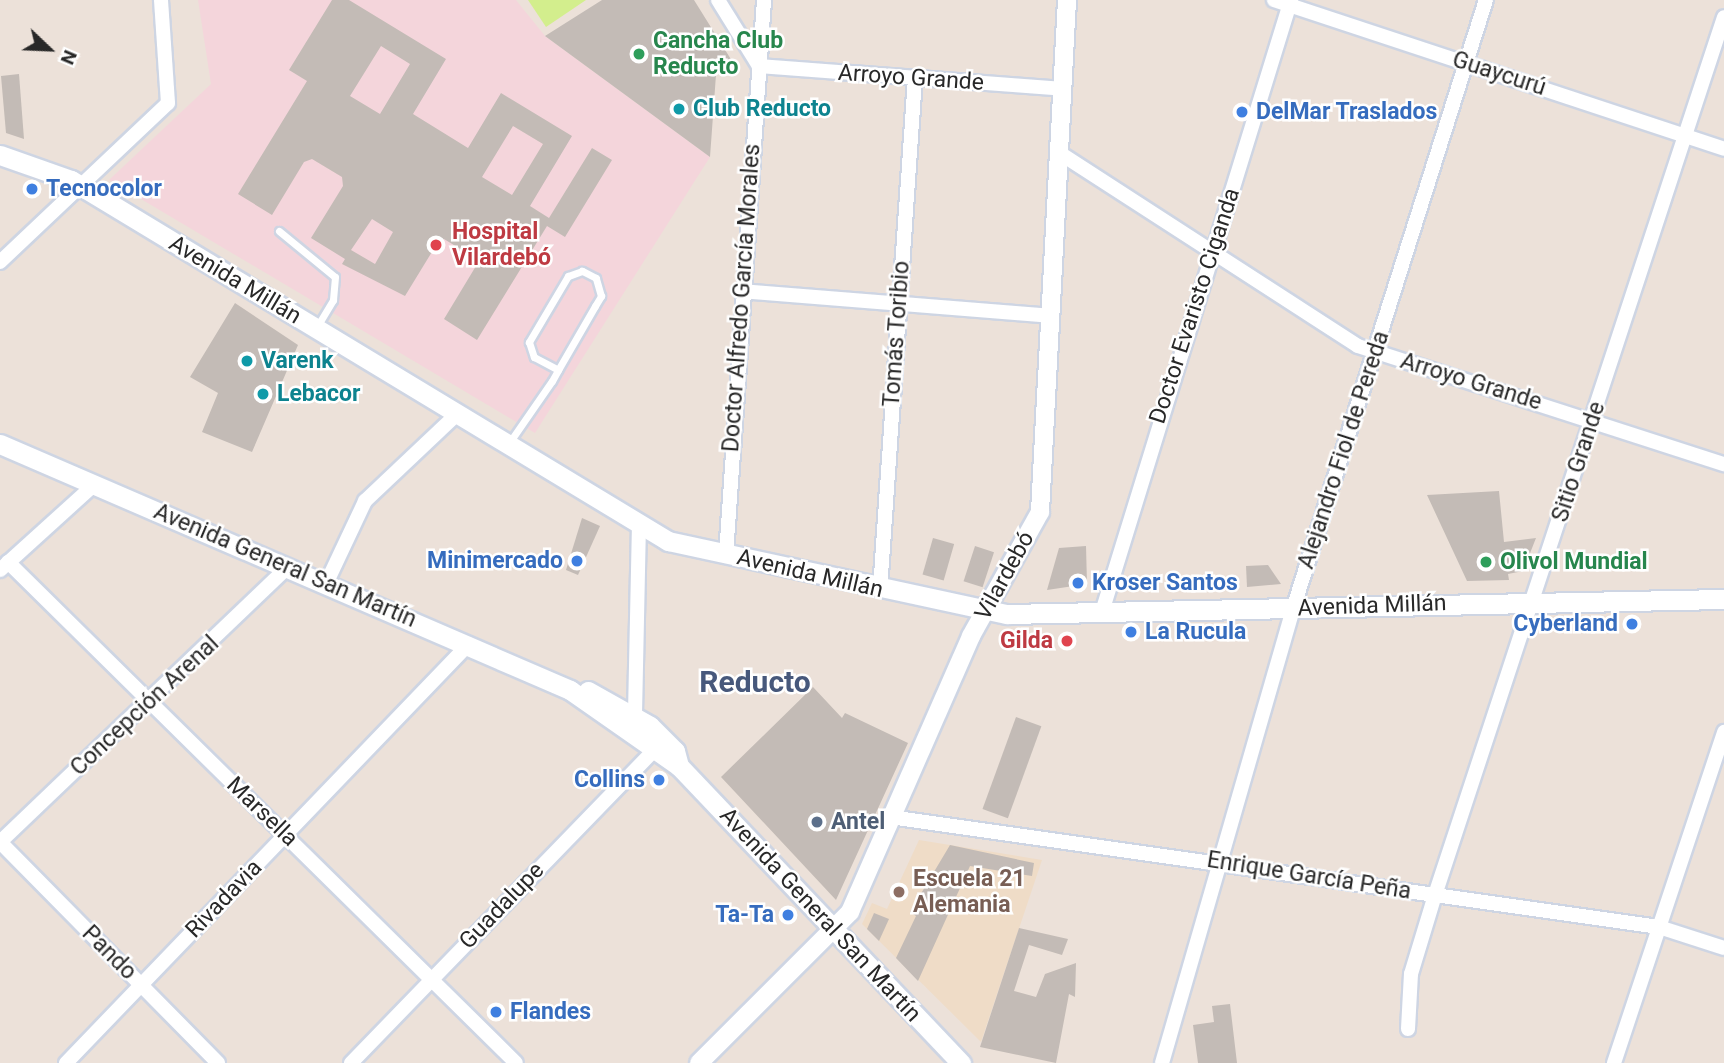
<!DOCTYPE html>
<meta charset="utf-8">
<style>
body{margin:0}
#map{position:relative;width:1724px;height:1063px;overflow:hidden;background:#ece1d9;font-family:Roboto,sans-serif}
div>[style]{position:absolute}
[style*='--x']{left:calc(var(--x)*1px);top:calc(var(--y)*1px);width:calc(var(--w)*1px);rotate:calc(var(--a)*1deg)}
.education>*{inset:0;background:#efdcc7}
.medical>*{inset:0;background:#f4d5db}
.pitch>*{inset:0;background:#d3ee8d}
.building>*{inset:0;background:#c3bbb6;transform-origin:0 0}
.roads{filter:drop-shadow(2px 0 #ced5e3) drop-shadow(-2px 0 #ced5e3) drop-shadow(0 2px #ced5e3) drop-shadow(0 -2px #ced5e3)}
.service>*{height:7px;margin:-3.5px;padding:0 3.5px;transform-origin:3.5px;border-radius:3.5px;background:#fff}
.minor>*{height:14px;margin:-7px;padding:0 7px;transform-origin:7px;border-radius:7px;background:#fff}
.tertiary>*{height:18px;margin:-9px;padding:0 9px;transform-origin:9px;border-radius:9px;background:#fff}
.secondary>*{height:19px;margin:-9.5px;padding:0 9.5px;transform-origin:9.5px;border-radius:9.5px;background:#fff}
.dots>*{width:19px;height:19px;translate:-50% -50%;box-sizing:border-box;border:4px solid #fff;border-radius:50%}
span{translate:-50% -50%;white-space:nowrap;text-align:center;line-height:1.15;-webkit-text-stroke:5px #fff;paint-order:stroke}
.leisure-label{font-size:23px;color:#27864d;font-weight:700}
.left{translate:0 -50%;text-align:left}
.street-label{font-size:23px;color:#282828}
.culture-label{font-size:23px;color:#0d838f;font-weight:700}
.shop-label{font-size:23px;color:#366cbe;font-weight:700}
.right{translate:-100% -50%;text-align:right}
.health-label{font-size:23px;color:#be3a42;font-weight:700}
.service-label{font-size:23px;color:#4e5e75;font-weight:700}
.education-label{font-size:23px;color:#785e54;font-weight:700}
.district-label{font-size:30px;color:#47587b;font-weight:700}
.north{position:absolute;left:14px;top:14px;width:70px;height:70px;-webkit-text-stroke:5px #fff;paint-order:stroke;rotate:113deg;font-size:19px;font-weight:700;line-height:28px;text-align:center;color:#282828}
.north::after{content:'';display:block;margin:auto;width:24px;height:32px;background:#282828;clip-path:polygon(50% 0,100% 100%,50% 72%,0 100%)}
</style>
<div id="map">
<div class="education">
<i style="clip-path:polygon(919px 840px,1042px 860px,981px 1042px,862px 924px,872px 903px,887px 909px)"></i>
</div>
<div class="medical">
<i style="clip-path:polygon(198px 0,516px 0,545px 36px,710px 157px,535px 433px,109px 180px,211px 84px)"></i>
</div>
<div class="pitch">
<i style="clip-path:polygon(528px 0,586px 0,546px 27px)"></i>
</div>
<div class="building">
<i style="clip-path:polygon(evenodd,332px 0,349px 0,446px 59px,413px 114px,468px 148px,501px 93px,572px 136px,530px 206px,549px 218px,592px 148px,612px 160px,565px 237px,547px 226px,477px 340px,444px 319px,476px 266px,475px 258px,444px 239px,438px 242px,405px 296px,342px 264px,345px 259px,311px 238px,343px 186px,342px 177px,312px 159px,304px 162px,272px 215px,238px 194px,307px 81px,289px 70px,332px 0,381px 46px,410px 64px,380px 114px,350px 96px,381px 46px,332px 0,513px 126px,543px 144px,512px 195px,482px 177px,513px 126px,332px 0,372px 219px,393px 232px,375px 264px,351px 250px,372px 219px)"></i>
<i style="clip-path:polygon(602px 0,694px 0,732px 61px,717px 61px,710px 157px,545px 36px)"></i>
<i style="clip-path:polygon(19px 74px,24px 139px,6px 133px,1px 76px)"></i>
<i style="clip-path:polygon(235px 303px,298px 345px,252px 452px,202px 432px,218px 393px,190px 377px)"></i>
<i style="clip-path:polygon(1499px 491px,1504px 542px,1536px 538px,1523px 571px,1508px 574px,1509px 580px,1467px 581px,1427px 495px)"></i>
<i style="clip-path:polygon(582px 518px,600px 526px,578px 575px,566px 570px)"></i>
<i style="left:933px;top:538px;width:22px;height:38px;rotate:16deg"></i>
<i style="left:975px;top:546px;width:20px;height:37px;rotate:18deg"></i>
<i style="clip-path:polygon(1086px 546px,1087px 584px,1047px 590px,1059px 548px)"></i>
<i style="clip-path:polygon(1268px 565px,1281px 584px,1247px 587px,1246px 566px)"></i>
<i style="clip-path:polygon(813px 687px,842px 718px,845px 713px,908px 743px,836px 900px,721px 777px)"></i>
<i style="left:1016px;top:717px;width:27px;height:98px;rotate:20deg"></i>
<i style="clip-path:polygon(950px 845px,1034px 863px,1032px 876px,970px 866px,918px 981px,896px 958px,916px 916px,910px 912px)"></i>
<i style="clip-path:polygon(874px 913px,889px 919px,879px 941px,867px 929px)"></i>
<i style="clip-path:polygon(1019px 928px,1068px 939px,1062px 955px,1029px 945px,1014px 991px,1036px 997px,1045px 974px,1076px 963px,1075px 997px,1069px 994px,1056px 1063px,980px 1047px)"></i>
<i style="clip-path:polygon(1230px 1004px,1237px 1063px,1198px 1063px,1193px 1025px,1214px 1022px,1212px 1006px)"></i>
</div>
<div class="roads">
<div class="service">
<i style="--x:279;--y:231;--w:72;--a:39.4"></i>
<i style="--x:335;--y:277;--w:23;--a:95"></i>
<i style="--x:333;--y:300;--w:33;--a:121"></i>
<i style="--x:509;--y:443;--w:75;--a:-55.3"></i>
<i style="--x:552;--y:381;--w:13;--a:-61"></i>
<i style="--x:558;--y:370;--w:74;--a:-60"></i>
<i style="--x:595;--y:306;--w:12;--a:-59"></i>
<i style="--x:601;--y:296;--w:19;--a:-106"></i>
<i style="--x:596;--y:278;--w:16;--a:-153"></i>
<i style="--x:582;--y:271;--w:15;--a:160"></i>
<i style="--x:568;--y:276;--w:77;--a:120.6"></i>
<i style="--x:529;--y:342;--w:16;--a:72"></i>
<i style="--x:534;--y:357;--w:27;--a:28"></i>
</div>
<div class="minor">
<i style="--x:718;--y:0;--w:78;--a:58.2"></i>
<i style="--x:759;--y:66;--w:305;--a:4.3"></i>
<i style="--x:1274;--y:0;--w:474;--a:18.3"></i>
<i style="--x:1058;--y:152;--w:357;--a:32.9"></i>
<i style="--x:1358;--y:346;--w:385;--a:17.9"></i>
<i style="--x:0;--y:262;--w:231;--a:-43.4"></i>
<i style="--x:168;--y:103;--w:103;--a:-93.9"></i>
<i style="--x:741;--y:291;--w:309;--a:4.6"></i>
<i style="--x:726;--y:555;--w:556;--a:-86.08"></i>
<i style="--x:8;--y:562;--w:713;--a:44.6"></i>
<i style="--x:0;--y:570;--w:128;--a:-42.2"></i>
<i style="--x:326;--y:584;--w:92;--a:-64.8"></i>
<i style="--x:365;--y:501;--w:125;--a:-43.4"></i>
<i style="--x:880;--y:590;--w:513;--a:-86.09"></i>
<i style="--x:1102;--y:612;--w:641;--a:-72.84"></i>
<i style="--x:628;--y:720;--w:9;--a:-41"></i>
<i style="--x:635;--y:714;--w:186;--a:-88.8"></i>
<i style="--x:890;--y:817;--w:777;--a:8.14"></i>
<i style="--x:1659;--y:927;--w:68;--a:17.9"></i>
<i style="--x:1408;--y:1029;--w:55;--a:-86.9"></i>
<i style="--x:1411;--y:974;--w:83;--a:-73.1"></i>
<i style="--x:1435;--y:895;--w:924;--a:-71.78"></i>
<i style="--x:66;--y:1063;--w:581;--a:-46.12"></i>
<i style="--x:218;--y:1063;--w:310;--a:-134.6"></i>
<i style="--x:0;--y:842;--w:397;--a:-43.7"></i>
<i style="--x:351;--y:1063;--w:436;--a:-45.9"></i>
<i style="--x:1162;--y:1063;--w:473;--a:-73.9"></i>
<i style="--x:1293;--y:609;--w:639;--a:-72.42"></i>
<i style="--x:1614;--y:1063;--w:349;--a:-71.6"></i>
</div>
<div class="tertiary">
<i style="--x:699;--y:1063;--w:214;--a:-45"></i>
<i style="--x:850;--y:912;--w:301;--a:-66.3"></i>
<i style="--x:971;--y:636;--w:142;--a:-60.9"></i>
<i style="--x:1040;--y:512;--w:513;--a:-86.98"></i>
</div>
<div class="secondary">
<i style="--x:0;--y:155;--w:75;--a:19.4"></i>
<i style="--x:71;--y:180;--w:698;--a:31.16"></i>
<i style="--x:668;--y:541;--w:347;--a:12.2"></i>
<i style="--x:1007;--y:614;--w:717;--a:-1.2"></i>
<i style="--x:0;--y:444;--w:621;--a:23.34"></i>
<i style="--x:570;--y:690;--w:133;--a:34.9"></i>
<i style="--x:588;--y:691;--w:71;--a:29.4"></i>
<i style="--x:650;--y:726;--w:35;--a:45"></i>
<i style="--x:675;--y:751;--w:16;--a:75"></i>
<i style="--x:679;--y:766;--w:410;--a:46.5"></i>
</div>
</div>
<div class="dots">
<i style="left:639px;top:54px;background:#2e9e5b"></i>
<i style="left:679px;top:109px;background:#0f9aa8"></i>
<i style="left:1242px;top:112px;background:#3f7fe0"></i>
<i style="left:32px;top:189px;background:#3f7fe0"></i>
<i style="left:436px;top:245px;background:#e0444e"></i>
<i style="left:247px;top:361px;background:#0f9aa8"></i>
<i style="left:263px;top:394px;background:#0f9aa8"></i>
<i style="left:577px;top:561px;background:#3f7fe0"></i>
<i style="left:1486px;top:562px;background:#2e9e5b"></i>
<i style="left:1078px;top:583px;background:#3f7fe0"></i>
<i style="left:1632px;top:624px;background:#3f7fe0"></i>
<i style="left:1131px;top:632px;background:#3f7fe0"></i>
<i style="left:1067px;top:641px;background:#e0444e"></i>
<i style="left:659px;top:780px;background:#3f7fe0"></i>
<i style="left:817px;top:822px;background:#5c6f8a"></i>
<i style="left:899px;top:892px;background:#8d6e63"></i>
<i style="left:788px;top:915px;background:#3f7fe0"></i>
<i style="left:496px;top:1012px;background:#3f7fe0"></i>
</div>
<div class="leisure-label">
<span class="left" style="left:653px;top:54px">Cancha Club<br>Reducto</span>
<span class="left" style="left:1500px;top:562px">Olivol Mundial</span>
</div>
<div class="street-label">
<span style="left:1499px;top:74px;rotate:18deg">Guaycurú</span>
<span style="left:911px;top:78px;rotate:4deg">Arroyo Grande</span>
<span style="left:235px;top:280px;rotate:31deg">Avenida Millán</span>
<span style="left:742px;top:298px;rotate:-86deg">Doctor Alfredo García Morales</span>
<span style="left:1195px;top:306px;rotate:-72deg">Doctor Evaristo Ciganda</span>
<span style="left:897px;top:334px;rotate:-86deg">Tomás Toribio</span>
<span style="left:1471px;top:382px;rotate:17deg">Arroyo Grande</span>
<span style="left:1344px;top:450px;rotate:-72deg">Alejandro Fiol de Pereda</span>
<span style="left:1579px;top:462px;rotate:-72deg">Sitio Grande</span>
<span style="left:285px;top:566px;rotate:23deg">Avenida General San Martín</span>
<span style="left:810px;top:574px;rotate:13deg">Avenida Millán</span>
<span style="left:1005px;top:576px;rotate:-61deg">Vilardebó</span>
<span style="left:1372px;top:606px;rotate:-2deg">Avenida Millán</span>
<span style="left:145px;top:706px;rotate:-43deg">Concepción Arenal</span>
<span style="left:262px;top:812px;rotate:44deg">Marsella</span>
<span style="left:1309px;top:876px;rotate:9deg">Enrique García Peña</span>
<span style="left:224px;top:899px;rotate:-46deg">Rivadavia</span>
<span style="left:502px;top:906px;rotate:-46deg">Guadalupe</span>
<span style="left:820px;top:915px;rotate:47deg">Avenida General San Martín</span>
<span style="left:109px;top:953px;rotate:45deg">Pando</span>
</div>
<div class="culture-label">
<span class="left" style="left:693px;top:109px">Club Reducto</span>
<span class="left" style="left:261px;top:361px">Varenk</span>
<span class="left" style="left:277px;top:394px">Lebacor</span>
</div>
<div class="shop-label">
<span class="left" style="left:1256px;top:112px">DelMar Traslados</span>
<span class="left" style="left:46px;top:189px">Tecnocolor</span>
<span class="right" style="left:563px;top:561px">Minimercado</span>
<span class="left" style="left:1092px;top:583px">Kroser Santos</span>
<span class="right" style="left:1618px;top:624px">Cyberland</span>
<span class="left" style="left:1145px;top:632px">La Rucula</span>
<span class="right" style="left:645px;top:780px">Collins</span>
<span class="right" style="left:774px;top:915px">Ta-Ta</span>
<span class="left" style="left:510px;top:1012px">Flandes</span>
</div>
<div class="health-label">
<span class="left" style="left:452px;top:245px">Hospital<br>Vilardebó</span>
<span class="right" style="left:1053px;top:641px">Gilda</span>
</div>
<div class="service-label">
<span class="left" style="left:831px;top:822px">Antel</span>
</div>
<div class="education-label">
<span class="left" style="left:913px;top:892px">Escuela 21<br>Alemania</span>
</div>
<div class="district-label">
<span style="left:755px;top:682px">Reducto</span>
</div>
<div class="north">N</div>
</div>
